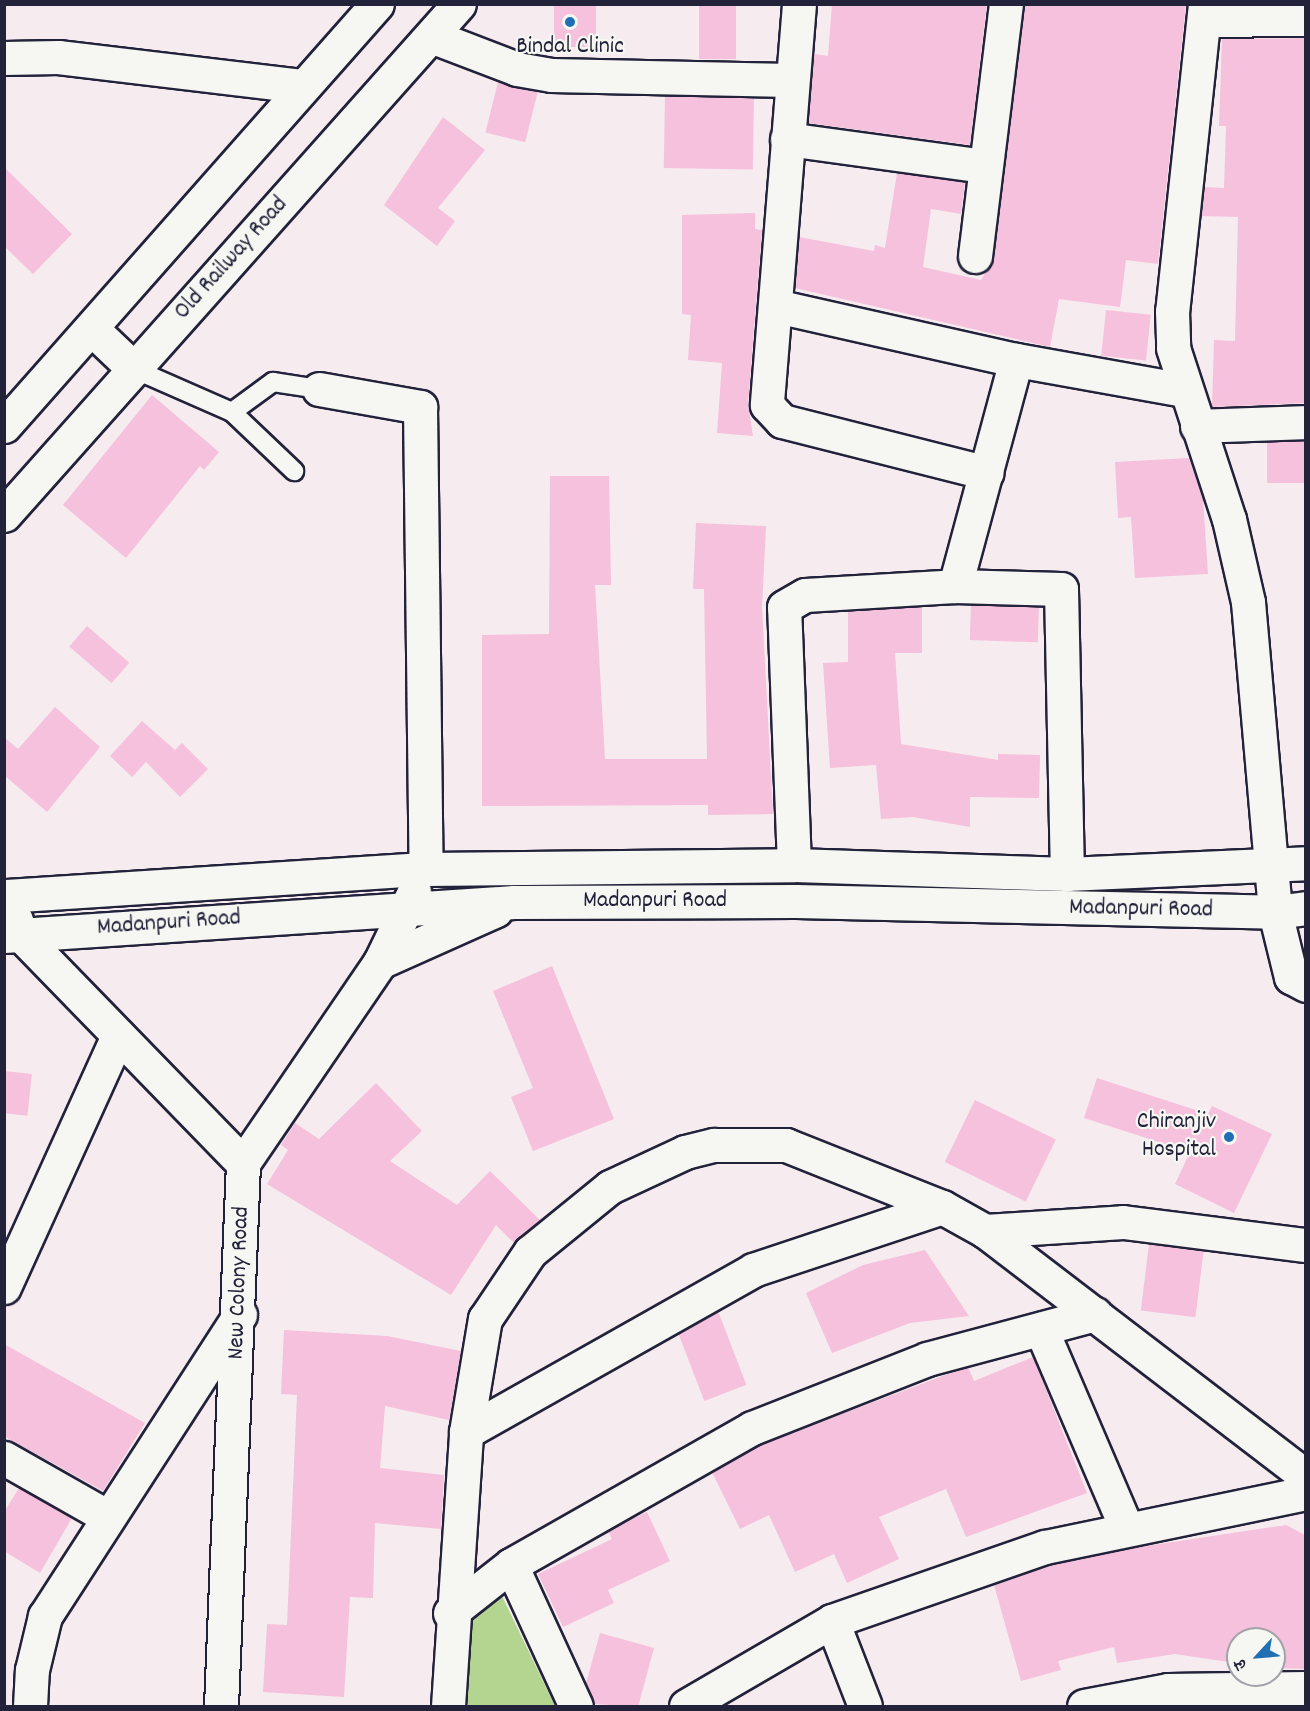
<!DOCTYPE html>
<meta charset="utf-8">
<style>
body{margin:0}
#map{position:relative;width:1310px;height:1711px;overflow:hidden;background:#f6ebee;font-family:Dekko,"Playpen Sans Deva",sans-serif}
div>[style]{position:absolute}
[style*='--x']{left:calc(var(--x)*1px);top:calc(var(--y)*1px);width:calc(var(--w)*1px);rotate:calc(var(--a)*1deg)}
.green>*{inset:0;background:#b4d58f}
.building>*{inset:0;background:#f5c1dd;transform-origin:0 0}
.roads{filter:drop-shadow(2px 0 #22223b) drop-shadow(-2px 0 #22223b) drop-shadow(0 2px #22223b) drop-shadow(0 -2px #22223b)}
.service>*{height:18px;margin:-9px;padding:0 9px;transform-origin:9px;border-radius:9px;background:#f6f6f2}
.minor>*{height:33px;margin:-16.5px;padding:0 16.5px;transform-origin:16.5px;border-radius:16.5px;background:#f6f6f2}
.tertiary>*{height:33px;margin:-16.5px;padding:0 16.5px;transform-origin:16.5px;border-radius:16.5px;background:#f6f6f2}
.secondary>*{height:33px;margin:-16.5px;padding:0 16.5px;transform-origin:16.5px;border-radius:16.5px;background:#f6f6f2}
.dots>*{width:16px;height:16px;translate:-50% -50%;box-sizing:border-box;border:3px solid #f6f6f2;border-radius:50%}
span{translate:-50% -50%;white-space:nowrap;text-align:center;line-height:1.15;-webkit-text-stroke:4.5px #f6f6f2;paint-order:stroke}
.poi-label{font-size:24px;color:#22223b}
.right{translate:-100% -50%;text-align:right}
.street-label{font-size:24px;color:#22223b}
.frame{position:absolute;inset:0;border:6px solid #22223b;pointer-events:none}
.north{position:absolute;left:1226px;top:1627px;width:60px;height:60px;box-sizing:border-box;background:#f6f6f2;border:2px solid #a1a1a9;border-radius:50%;rotate:244deg;font-size:16px;font-weight:700;line-height:24px;text-align:center;color:#22223b}
.north::after{content:'';display:block;margin:auto;width:21px;height:27px;background:#1f6fb2;clip-path:polygon(50% 0,100% 100%,50% 72%,0 100%)}
</style>
<div id="map">
<div class="green">
<i style="clip-path:polygon(501px 1594px,555px 1706px,465px 1706px,465px 1617px)"></i>
</div>
<div class="building">
<i style="left:554px;top:4px;width:42px;height:43px"></i>
<i style="left:699px;top:4px;width:37px;height:55px"></i>
<i style="clip-path:polygon(832px 4px,987px 4px,970px 145px,808px 123px,814px 54px,828px 56px)"></i>
<i style="clip-path:polygon(1024px 4px,1186px 4px,1158px 264px,1126px 260px,1120px 307px,1059px 299px,1050px 347px,795px 288px,799px 237px,874px 251px,875px 245px,885px 248px,897px 173px,965px 182px,961px 214px,931px 209px,923px 267px,981px 280px,994px 258px)"></i>
<i style="clip-path:polygon(1305px 38px,1305px 403px,1212px 407px,1214px 340px,1235px 341px,1238px 217px,1201px 216px,1204px 187px,1224px 188px,1226px 126px,1219px 126px,1222px 39px)"></i>
<i style="left:498px;top:82px;width:41px;height:52px;rotate:14deg"></i>
<i style="left:665px;top:96px;width:89px;height:72px;rotate:1deg"></i>
<i style="clip-path:polygon(443px 117px,485px 150px,438px 208px,455px 221px,437px 246px,384px 205px)"></i>
<i style="clip-path:polygon(4px 167px,72px 234px,33px 274px,4px 246px)"></i>
<i style="clip-path:polygon(755px 213px,755px 229px,762px 230px,748px 404px,753px 436px,717px 433px,722px 363px,688px 360px,691px 315px,682px 314px,682px 215px)"></i>
<i style="left:1106px;top:310px;width:45px;height:46px;rotate:6deg"></i>
<i style="clip-path:polygon(152px 395px,219px 452px,204px 470px,200px 466px,126px 558px,63px 505px)"></i>
<i style="left:1305px;top:441px;width:42px;height:38px;rotate:90deg"></i>
<i style="clip-path:polygon(1189px 458px,1203px 499px,1208px 574px,1135px 578px,1131px 517px,1118px 518px,1115px 462px)"></i>
<i style="clip-path:polygon(550px 476px,609px 476px,611px 585px,595px 585px,605px 759px,707px 759px,704px 589px,693px 589px,696px 523px,766px 526px,762px 607px,773px 814px,708px 815px,708px 805px,482px 806px,482px 635px,549px 634px)"></i>
<i style="left:971px;top:605px;width:68px;height:35px;rotate:2deg"></i>
<i style="clip-path:polygon(922px 607px,922px 653px,895px 653px,901px 744px,998px 760px,998px 754px,1040px 755px,1039px 798px,970px 797px,970px 827px,913px 817px,881px 819px,876px 765px,830px 768px,823px 663px,848px 662px,848px 611px)"></i>
<i style="left:87px;top:626px;width:56px;height:27px;rotate:41deg"></i>
<i style="clip-path:polygon(55px 707px,100px 747px,47px 812px,4px 775px,4px 737px,18px 749px)"></i>
<i style="clip-path:polygon(142px 721px,175px 750px,182px 743px,208px 769px,180px 797px,146px 762px,132px 777px,110px 756px)"></i>
<i style="clip-path:polygon(552px 966px,614px 1119px,533px 1151px,511px 1097px,533px 1088px,493px 991px)"></i>
<i style="left:4px;top:1071px;width:28px;height:42px;rotate:6deg"></i>
<i style="clip-path:polygon(1097px 1078px,1208px 1114px,1212px 1106px,1272px 1134px,1234px 1213px,1175px 1184px,1190px 1152px,1084px 1118px)"></i>
<i style="clip-path:polygon(376px 1083px,422px 1131px,390px 1161px,457px 1205px,490px 1171px,540px 1220px,514px 1243px,496px 1225px,451px 1295px,267px 1184px,288px 1150px,281px 1145px,295px 1123px,319px 1139px)"></i>
<i style="left:975px;top:1100px;width:90px;height:69px;rotate:26deg"></i>
<i style="left:1149px;top:1244px;width:55px;height:67px;rotate:7deg"></i>
<i style="clip-path:polygon(925px 1250px,969px 1316px,910px 1323px,832px 1353px,806px 1293px,863px 1265px)"></i>
<i style="left:718px;top:1311px;width:79px;height:45px;rotate:69deg"></i>
<i style="clip-path:polygon(284px 1330px,387px 1336px,461px 1351px,449px 1420px,385px 1406px,380px 1468px,444px 1475px,441px 1529px,375px 1523px,373px 1598px,350px 1597px,344px 1697px,263px 1692px,267px 1624px,287px 1625px,297px 1395px,281px 1394px)"></i>
<i style="clip-path:polygon(4px 1344px,145px 1423px,103px 1491px,4px 1436px)"></i>
<i style="clip-path:polygon(1033px 1357px,1087px 1493px,966px 1537px,946px 1489px,879px 1517px,899px 1559px,847px 1583px,834px 1554px,795px 1572px,769px 1515px,740px 1529px,712px 1472px,760px 1445px,961px 1369px,968px 1367px,974px 1381px)"></i>
<i style="clip-path:polygon(19px 1488px,72px 1518px,40px 1573px,4px 1551px,4px 1512px)"></i>
<i style="clip-path:polygon(647px 1512px,670px 1561px,608px 1590px,614px 1603px,563px 1627px,538px 1574px,612px 1539px,608px 1531px)"></i>
<i style="clip-path:polygon(1286px 1525px,1305px 1535px,1305px 1669px,1274px 1668px,1274px 1639px,1238px 1639px,1238px 1670px,1229px 1670px,1229px 1662px,1175px 1654px,1117px 1663px,1114px 1647px,1058px 1661px,1061px 1670px,1021px 1681px,994px 1585px,1050px 1565px,1133px 1548px)"></i>
<i style="clip-path:polygon(600px 1633px,654px 1648px,638px 1707px,594px 1704px,586px 1683px)"></i>
</div>
<div class="roads">
<div class="service">
<i style="--x:134;--y:369;--w:107;--a:23.7"></i>
<i style="--x:232;--y:412;--w:86;--a:43.6"></i>
<i style="--x:232;--y:412;--w:51;--a:-36.2"></i>
<i style="--x:273;--y:382;--w:47;--a:8.7"></i>
</div>
<div class="minor">
<i style="--x:799;--y:4;--w:402;--a:94.6"></i>
<i style="--x:767;--y:405;--w:22;--a:47"></i>
<i style="--x:782;--y:421;--w:211;--a:14.2"></i>
<i style="--x:1205;--y:4;--w:309;--a:96.1"></i>
<i style="--x:1172;--y:311;--w:37;--a:88"></i>
<i style="--x:1173;--y:348;--w:180;--a:71.9"></i>
<i style="--x:1229;--y:519;--w:85;--a:77.1"></i>
<i style="--x:1248;--y:602;--w:311;--a:85"></i>
<i style="--x:1275;--y:912;--w:67;--a:76.2"></i>
<i style="--x:1291;--y:977;--w:17;--a:28"></i>
<i style="--x:1204;--y:20;--w:102;--a:-0.6"></i>
<i style="--x:431;--y:36;--w:92;--a:21"></i>
<i style="--x:517;--y:69;--w:35;--a:10"></i>
<i style="--x:551;--y:75;--w:239;--a:1.2"></i>
<i style="--x:4;--y:58;--w:54;--a:-1.1"></i>
<i style="--x:58;--y:57;--w:247;--a:6.8"></i>
<i style="--x:787;--y:139;--w:200;--a:7.8"></i>
<i style="--x:975;--y:256;--w:254;--a:-83"></i>
<i style="--x:776;--y:306;--w:246;--a:12.7"></i>
<i style="--x:1016;--y:360;--w:171;--a:10.1"></i>
<i style="--x:319;--y:389;--w:103;--a:10.1"></i>
<i style="--x:420;--y:407;--w:462;--a:89.3"></i>
<i style="--x:1197;--y:426;--w:109;--a:-2.1"></i>
<i style="--x:955;--y:586;--w:234;--a:-74.9"></i>
<i style="--x:794;--y:865;--w:258;--a:-92.2"></i>
<i style="--x:784;--y:607;--w:24;--a:-30"></i>
<i style="--x:805;--y:595;--w:150;--a:-3.4"></i>
<i style="--x:955;--y:586;--w:106;--a:1.6"></i>
<i style="--x:1061;--y:589;--w:285;--a:88.8"></i>
<i style="--x:985;--y:1231;--w:138;--a:-3.7"></i>
<i style="--x:1123;--y:1222;--w:184;--a:7.2"></i>
<i style="--x:4;--y:1287;--w:276;--a:-65.6"></i>
<i style="--x:1041;--y:1329;--w:215;--a:66.8"></i>
<i style="--x:466;--y:1432;--w:330;--a:-29.4"></i>
<i style="--x:753;--y:1270;--w:199;--a:-18.4"></i>
<i style="--x:4;--y:1458;--w:117;--a:29.6"></i>
<i style="--x:511;--y:1565;--w:155;--a:65.3"></i>
<i style="--x:450;--y:1613;--w:78;--a:-38.2"></i>
<i style="--x:511;--y:1565;--w:277;--a:-29.6"></i>
<i style="--x:752;--y:1428;--w:188;--a:-21.5"></i>
<i style="--x:927;--y:1359;--w:174;--a:-15"></i>
<i style="--x:832;--y:1621;--w:91;--a:68.8"></i>
<i style="--x:30;--y:1706;--w:36;--a:-87"></i>
<i style="--x:32;--y:1670;--w:56;--a:-76.5"></i>
<i style="--x:45;--y:1616;--w:359;--a:-57.1"></i>
<i style="--x:448;--y:1706;--w:275;--a:-86.2"></i>
<i style="--x:466;--y:1432;--w:115;--a:-80.5"></i>
<i style="--x:485;--y:1319;--w:81;--a:-56.1"></i>
<i style="--x:530;--y:1252;--w:103;--a:-39.1"></i>
<i style="--x:610;--y:1187;--w:83;--a:-25"></i>
<i style="--x:685;--y:1152;--w:30;--a:-14"></i>
<i style="--x:714;--y:1145;--w:72;--a:0"></i>
<i style="--x:786;--y:1145;--w:168;--a:21.7"></i>
<i style="--x:942;--y:1207;--w:49;--a:29.2"></i>
<i style="--x:985;--y:1231;--w:404;--a:37.4"></i>
<i style="--x:686;--y:1706;--w:169;--a:-30.2"></i>
<i style="--x:832;--y:1621;--w:225;--a:-19.2"></i>
<i style="--x:1045;--y:1547;--w:267;--a:-11.7"></i>
<i style="--x:1084;--y:1706;--w:86;--a:-10.8"></i>
<i style="--x:1168;--y:1690;--w:138;--a:-0.8"></i>
</div>
<div class="tertiary">
<i style="--x:4;--y:896;--w:423;--a:-3.7"></i>
<i style="--x:426;--y:869;--w:368;--a:-0.6"></i>
<i style="--x:794;--y:865;--w:273;--a:1.9"></i>
<i style="--x:1067;--y:874;--w:239;--a:-2.6"></i>
<i style="--x:16;--y:920;--w:15;--a:74"></i>
<i style="--x:20;--y:934;--w:320;--a:45.8"></i>
<i style="--x:4;--y:936;--w:511;--a:-3.81"></i>
<i style="--x:514;--y:902;--w:282;--a:-0.2"></i>
<i style="--x:796;--y:901;--w:479;--a:1.3"></i>
<i style="--x:1275;--y:912;--w:31;--a:-7"></i>
<i style="--x:380;--y:962;--w:127;--a:-24.1"></i>
<i style="--x:221;--y:1706;--w:543;--a:-87.68"></i>
<i style="--x:243;--y:1163;--w:243;--a:-55.7"></i>
<i style="--x:380;--y:962;--w:78;--a:-64.1"></i>
</div>
<div class="secondary">
<i style="--x:93;--y:330;--w:57;--a:43.6"></i>
<i style="--x:4;--y:426;--w:563;--a:-48.53"></i>
<i style="--x:4;--y:515;--w:684;--a:-48.32"></i>
</div>
</div>
<div class="dots">
<i style="left:570px;top:22px;background:#1f6fb2"></i>
<i style="left:1229px;top:1137px;background:#1f6fb2"></i>
</div>
<div class="poi-label">
<span style="left:570px;top:48px">Bindal Clinic</span>
<span class="right" style="left:1216px;top:1137px">Chiranjiv<br>Hospital</span>
</div>
<div class="street-label">
<span style="left:232px;top:259px;rotate:-48deg">Old Railway Road</span>
<span style="left:655px;top:902px">Madanpuri Road</span>
<span style="left:1141px;top:910px;rotate:1deg">Madanpuri Road</span>
<span style="left:169px;top:924px;rotate:-4deg">Madanpuri Road</span>
<span style="left:240px;top:1283px;rotate:-88deg">New Colony Road</span>
</div>
<div class="frame"></div>
<div class="north">उ</div>
</div>
